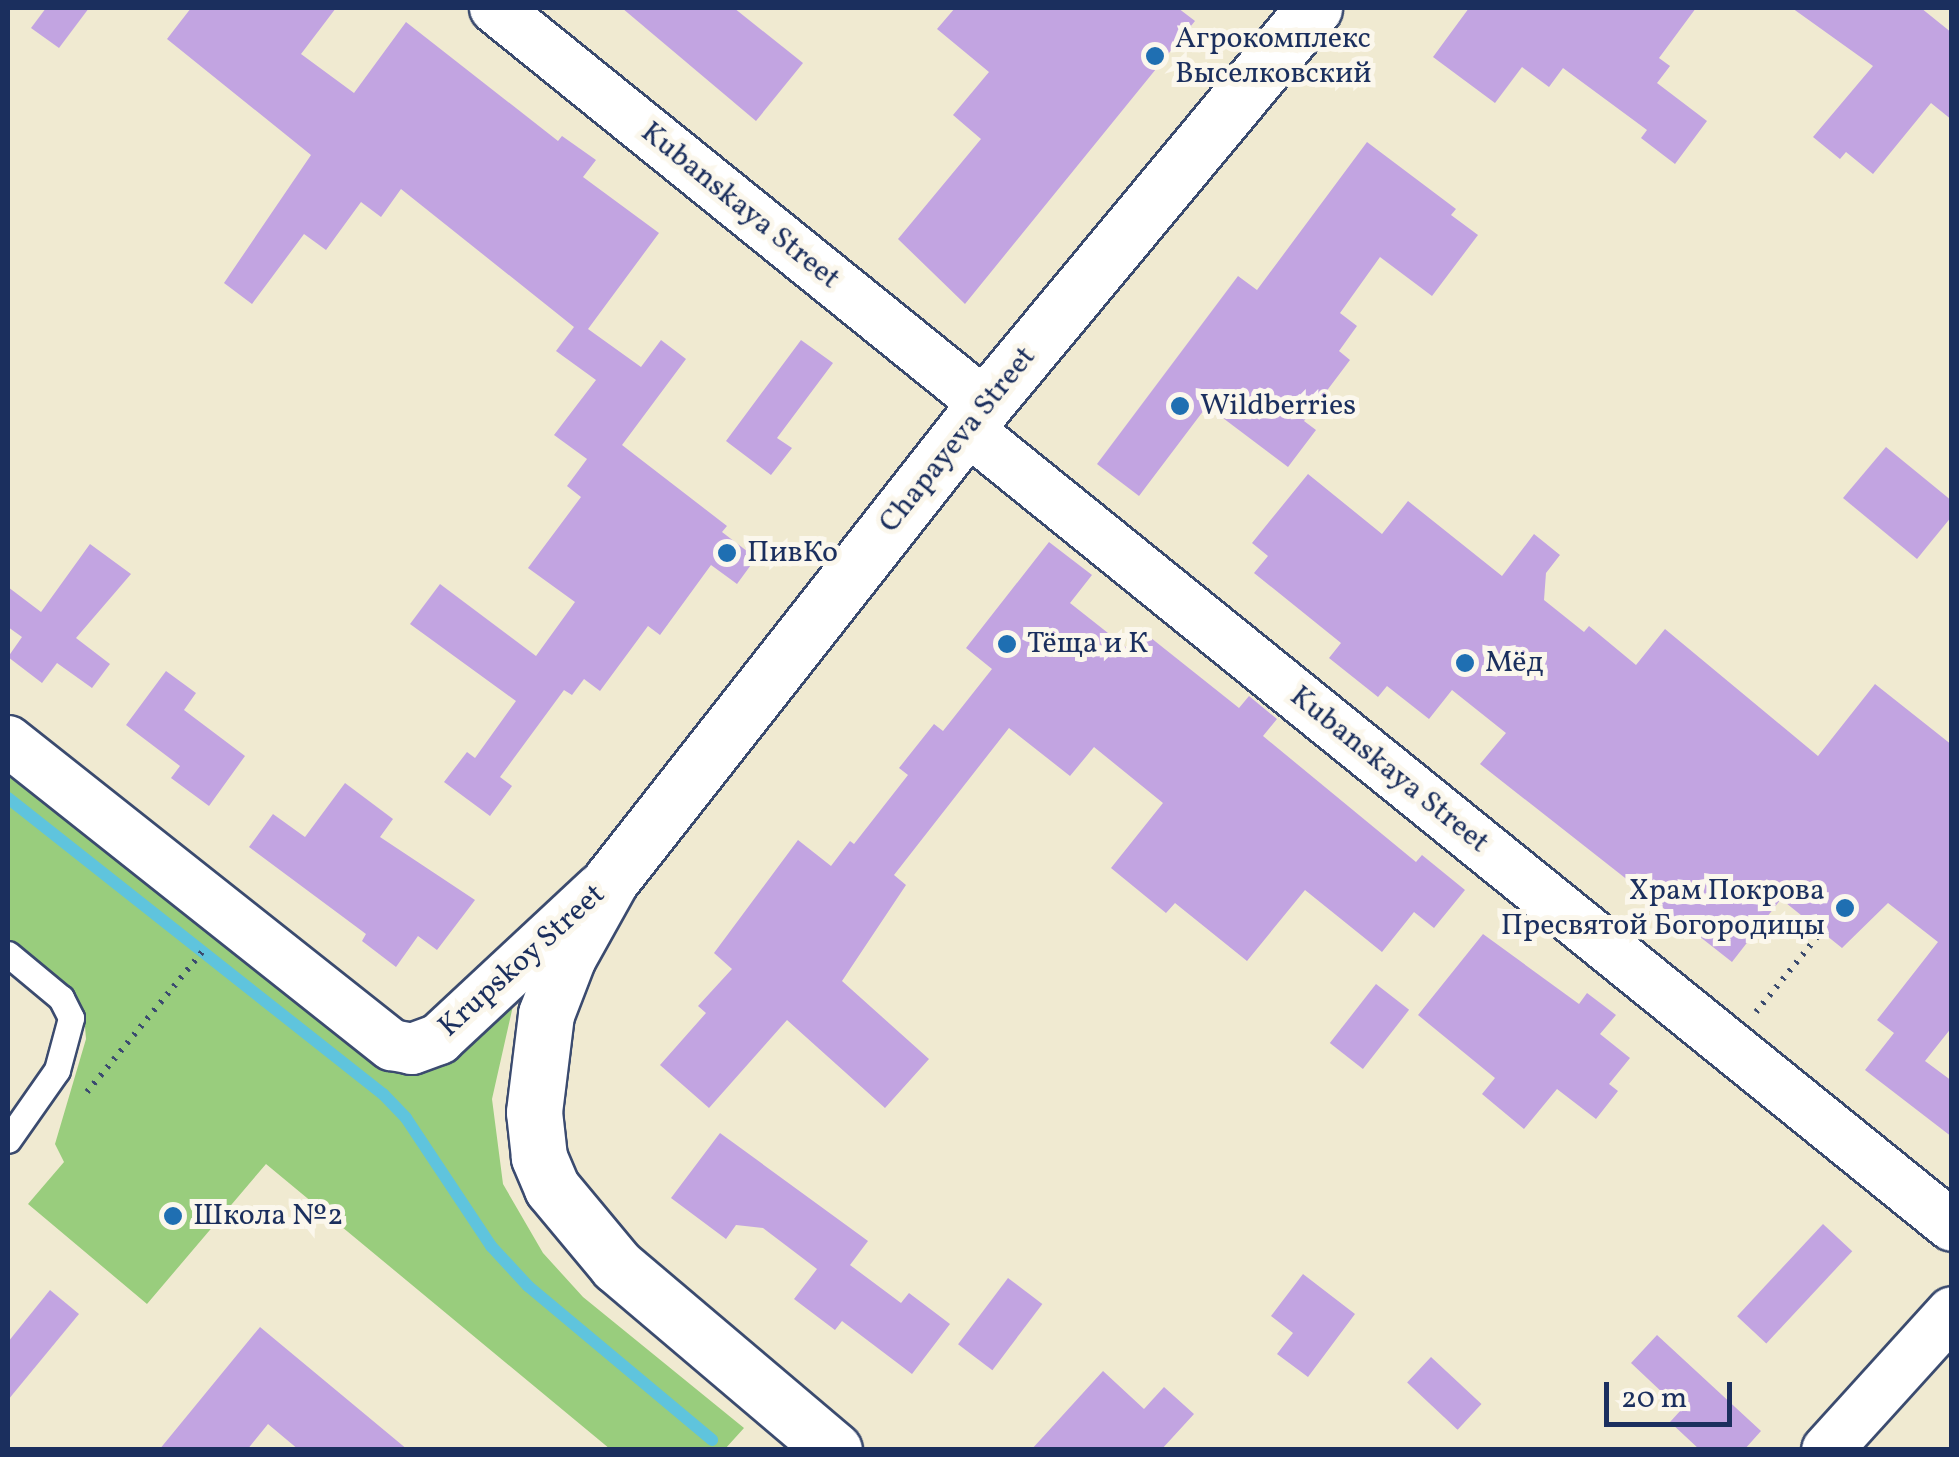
<!DOCTYPE html>
<meta charset="utf-8">
<style>
body{margin:0}
#map{position:relative;width:1959px;height:1457px;overflow:hidden;background:#f0ead1;font-family:Vollkorn,serif}
div>[style]{position:absolute}
[style*='--x']{left:calc(var(--x)*1px);top:calc(var(--y)*1px);width:calc(var(--w)*1px);rotate:calc(var(--a)*1deg)}
.green>*{inset:0;background:#99cd7d}
.stream>*{height:12px;margin:-6px;padding:0 6px;transform-origin:6px;border-radius:6px;background:#5fc4dd}
.building>*{inset:0;background:#c2a4e1;transform-origin:0 0}
.path>*{height:6px;margin-top:-3px;transform-origin:0;background:repeating-linear-gradient(90deg,#3b4b6f 0 2.5px,transparent 0 10.5px)}
.roads{filter:drop-shadow(2px 0 #3b4b6f) drop-shadow(-2px 0 #3b4b6f) drop-shadow(0 2px #3b4b6f) drop-shadow(0 -2px #3b4b6f)}
.service>*{height:25px;margin:-12.5px;padding:0 12.5px;transform-origin:12.5px;border-radius:12.5px;background:#fff}
.minor>*{height:50px;margin:-25px;padding:0 25px;transform-origin:25px;border-radius:25px;background:#fff}
.tertiary>*{height:55px;margin:-27.5px;padding:0 27.5px;transform-origin:27.5px;border-radius:27.5px;background:#fff}
.dots>*{width:28px;height:28px;translate:-50% -50%;box-sizing:border-box;border:5px solid #fbf7ec;border-radius:50%}
span{translate:-50% -50%;white-space:nowrap;text-align:center;line-height:1.15;-webkit-text-stroke:10px #fbf7ec;paint-order:stroke}
.poi-label{font-size:30px;color:#1b2f5e}
.left{translate:0 -50%;text-align:left}
.right{translate:-100% -50%;text-align:right}
.street-label{font-size:30px;color:#1b2f5e}
.frame{position:absolute;inset:0;border:10px solid #1b2f5e;pointer-events:none}
.scale{position:absolute;left:1604px;top:1382px;width:128px;height:45px;box-sizing:border-box;border:5px solid #1b2f5e;border-top:0;padding-left:12px;font-size:30px;line-height:35px;white-space:nowrap;color:#1b2f5e;-webkit-text-stroke:8px #fbf7ec;paint-order:stroke}
</style>
<div id="map">
<div class="green">
<i style="clip-path:polygon(8px 762px,357px 1043px,517px 988px,492px 1099px,503px 1184px,543px 1253px,583px 1297px,744px 1428px,725px 1449px,610px 1449px,266px 1164px,147px 1304px,28px 1204px,64px 1162px,55px 1144px,86px 1039px,84px 1014px,72px 993px,8px 941px)"></i>
</div>
<div class="stream">
<i style="--x:8;--y:798;--w:478;--a:38.3"></i>
<i style="--x:383;--y:1094;--w:33;--a:46"></i>
<i style="--x:406;--y:1118;--w:154;--a:56.4"></i>
<i style="--x:491;--y:1246;--w:54;--a:47.2"></i>
<i style="--x:528;--y:1286;--w:240;--a:39.9"></i>
</div>
<div class="building">
<i style="clip-path:polygon(46px 8px,89px 8px,59px 48px,31px 28px)"></i>
<i style="clip-path:polygon(191px 8px,336px 8px,301px 54px,354px 93px,406px 22px,558px 141px,562px 136px,596px 160px,583px 177px,659px 233px,588px 329px,641px 367px,661px 340px,686px 359px,622px 445px,727px 526px,722px 532px,756px 558px,737px 584px,711px 565px,660px 635px,648px 626px,600px 691px,584px 679px,572px 695px,564px 690px,500px 777px,512px 786px,490px 816px,444px 782px,467px 752px,475px 758px,516px 701px,410px 624px,440px 584px,536px 656px,575px 602px,528px 568px,581px 497px,567px 486px,587px 459px,554px 435px,596px 380px,556px 351px,574px 327px,401px 189px,381px 217px,361px 202px,326px 250px,304px 234px,252px 304px,224px 283px,311px 155px,167px 39px)"></i>
<i style="clip-path:polygon(622px 8px,734px 8px,803px 63px,756px 121px)"></i>
<i style="clip-path:polygon(955px 8px,1178px 8px,1195px 21px,965px 304px,898px 239px,981px 139px,953px 115px,989px 72px,937px 29px)"></i>
<i style="clip-path:polygon(1469px 8px,1696px 8px,1659px 58px,1670px 66px,1657px 83px,1707px 121px,1675px 164px,1641px 138px,1647px 130px,1563px 68px,1549px 87px,1522px 67px,1495px 103px,1433px 57px)"></i>
<i style="clip-path:polygon(1792px 8px,1921px 8px,1952px 33px,1952px 120px,1931px 103px,1873px 174px,1846px 152px,1840px 159px,1813px 137px,1873px 66px)"></i>
<i style="clip-path:polygon(1367px 142px,1456px 209px,1451px 215px,1478px 235px,1432px 296px,1380px 257px,1340px 313px,1357px 326px,1339px 351px,1350px 360px,1304px 421px,1316px 430px,1288px 467px,1207px 406px,1139px 496px,1097px 464px,1238px 276px,1257px 290px)"></i>
<i style="clip-path:polygon(801px 340px,833px 363px,777px 438px,792px 448px,771px 475px,726px 441px)"></i>
<i style="clip-path:polygon(1886px 447px,1952px 501px,1952px 516px,1917px 559px,1843px 498px)"></i>
<i style="clip-path:polygon(1308px 474px,1382px 534px,1408px 501px,1502px 576px,1534px 534px,1560px 555px,1546px 573px,1544px 600px,1584px 632px,1589px 626px,1636px 665px,1665px 629px,1818px 756px,1875px 684px,1952px 745px,1952px 1027px,1925px 1061px,1952px 1081px,1952px 1137px,1865px 1070px,1894px 1033px,1877px 1020px,1938px 942px,1888px 903px,1842px 948px,1781px 899px,1732px 962px,1480px 764px,1506px 733px,1452px 690px,1429px 719px,1387px 686px,1378px 697px,1329px 658px,1341px 643px,1254px 573px,1268px 556px,1252px 543px)"></i>
<i style="clip-path:polygon(1049px 542px,1092px 575px,1070px 603px,1127px 648px,1141px 630px,1239px 708px,1249px 696px,1277px 719px,1263px 736px,1416px 862px,1422px 855px,1465px 890px,1434px 928px,1414px 912px,1382px 952px,1305px 890px,1247px 961px,1175px 903px,1166px 913px,1111px 868px,1163px 803px,1094px 747px,1070px 776px,1009px 728px,894px 875px,906px 885px,842px 981px,929px 1059px,885px 1108px,787px 1020px,709px 1108px,660px 1065px,706px 1013px,698px 1006px,732px 969px,714px 953px,798px 840px,831px 866px,850px 841px,854px 844px,908px 775px,899px 768px,934px 724px,943px 731px,992px 669px,966px 648px)"></i>
<i style="clip-path:polygon(90px 544px,131px 574px,76px 638px,110px 664px,92px 688px,57px 663px,42px 683px,8px 657px,22px 637px,8px 627px,8px 587px,41px 612px)"></i>
<i style="clip-path:polygon(166px 671px,196px 693px,184px 710px,245px 756px,209px 806px,171px 778px,180px 766px,126px 725px)"></i>
<i style="clip-path:polygon(345px 783px,393px 819px,380px 837px,475px 900px,437px 950px,418px 936px,396px 967px,362px 941px,366px 934px,249px 847px,273px 814px,305px 837px)"></i>
<i style="clip-path:polygon(1483px 934px,1579px 1004px,1587px 993px,1616px 1015px,1600px 1034px,1630px 1058px,1609px 1084px,1618px 1091px,1596px 1119px,1557px 1089px,1524px 1129px,1482px 1094px,1495px 1078px,1418px 1015px)"></i>
<i style="left:1376px;top:984px;width:42px;height:75px;rotate:38deg"></i>
<i style="clip-path:polygon(720px 1133px,868px 1241px,850px 1265px,901px 1303px,909px 1293px,950px 1324px,912px 1374px,842px 1321px,835px 1330px,794px 1299px,817px 1269px,763px 1228px,736px 1225px,726px 1239px,671px 1198px)"></i>
<i style="left:1823px;top:1224px;width:40px;height:126px;rotate:43deg"></i>
<i style="clip-path:polygon(1303px 1274px,1355px 1314px,1308px 1377px,1277px 1354px,1293px 1333px,1271px 1316px)"></i>
<i style="left:1008px;top:1278px;width:43px;height:83px;rotate:37deg"></i>
<i style="clip-path:polygon(50px 1290px,79px 1314px,8px 1400px,8px 1342px)"></i>
<i style="clip-path:polygon(260px 1327px,408px 1450px,299px 1450px,268px 1424px,247px 1450px,159px 1450px)"></i>
<i style="clip-path:polygon(1657px 1335px,1761px 1431px,1744px 1450px,1700px 1450px,1670px 1422px,1681px 1410px,1631px 1363px)"></i>
<i style="left:1431px;top:1357px;width:69px;height:35px;rotate:43deg"></i>
<i style="clip-path:polygon(1103px 1371px,1144px 1409px,1164px 1387px,1194px 1414px,1161px 1450px,1031px 1450px)"></i>
</div>
<div class="path">
<i style="--x:1756;--y:1012;--w:103;--a:-50.9"></i>
<i style="--x:87;--y:1092;--w:183;--a:-50.6"></i>
</div>
<div class="roads">
<div class="service">
<i style="--x:8;--y:954;--w:69;--a:39.7"></i>
<i style="--x:61;--y:998;--w:22;--a:63"></i>
<i style="--x:71;--y:1018;--w:54;--a:105.1"></i>
<i style="--x:57;--y:1070;--w:85;--a:125"></i>
</div>
<div class="minor">
<i style="--x:495;--y:8;--w:630;--a:38.94"></i>
<i style="--x:966;--y:428;--w:1268;--a:38.98"></i>
<i style="--x:8;--y:741;--w:490;--a:38.4"></i>
<i style="--x:392;--y:1045;--w:20;--a:11"></i>
<i style="--x:412;--y:1049;--w:29;--a:-20"></i>
<i style="--x:439;--y:1039;--w:220;--a:-43"></i>
<i style="--x:1827;--y:1450;--w:186;--a:-47.8"></i>
</div>
<div class="tertiary">
<i style="--x:834;--y:1450;--w:285;--a:-139.7"></i>
<i style="--x:617;--y:1266;--w:102;--a:-129.8"></i>
<i style="--x:552;--y:1188;--w:34;--a:-113"></i>
<i style="--x:539;--y:1157;--w:45;--a:-96.3"></i>
<i style="--x:534;--y:1112;--w:99;--a:-83"></i>
<i style="--x:546;--y:1014;--w:61;--a:-68.9"></i>
<i style="--x:568;--y:957;--w:88;--a:-60.8"></i>
<i style="--x:611;--y:880;--w:605;--a:-51.84"></i>
<i style="--x:985;--y:404;--w:515;--a:-50.28"></i>
</div>
</div>
<div class="dots">
<i style="left:1155px;top:56px;background:#1f6fb2"></i>
<i style="left:1180px;top:406px;background:#1f6fb2"></i>
<i style="left:727px;top:553px;background:#1f6fb2"></i>
<i style="left:1007px;top:644px;background:#1f6fb2"></i>
<i style="left:1465px;top:663px;background:#1f6fb2"></i>
<i style="left:1845px;top:908px;background:#1f6fb2"></i>
<i style="left:173px;top:1216px;background:#1f6fb2"></i>
</div>
<div class="poi-label">
<span class="left" style="left:1175px;top:56px">Агрокомплекс<br>Выселковский</span>
<span class="left" style="left:1200px;top:406px">Wildberries</span>
<span class="left" style="left:747px;top:553px">ПивКо</span>
<span class="left" style="left:1027px;top:644px">Тёща и К</span>
<span class="left" style="left:1485px;top:663px">Мёд</span>
<span class="right" style="left:1825px;top:908px">Храм Покрова<br>Пресвятой Богородицы</span>
<span class="left" style="left:193px;top:1216px">Школа №2</span>
</div>
<div class="street-label">
<span style="left:740px;top:206px;rotate:39deg">Kubanskaya Street</span>
<span style="left:958px;top:440px;rotate:-51deg">Chapayeva Street</span>
<span style="left:1389px;top:770px;rotate:39deg">Kubanskaya Street</span>
<span style="left:522px;top:961px;rotate:-42deg">Krupskoy Street</span>
</div>
<div class="frame"></div>
<div class="scale">20 m</div>
</div>
